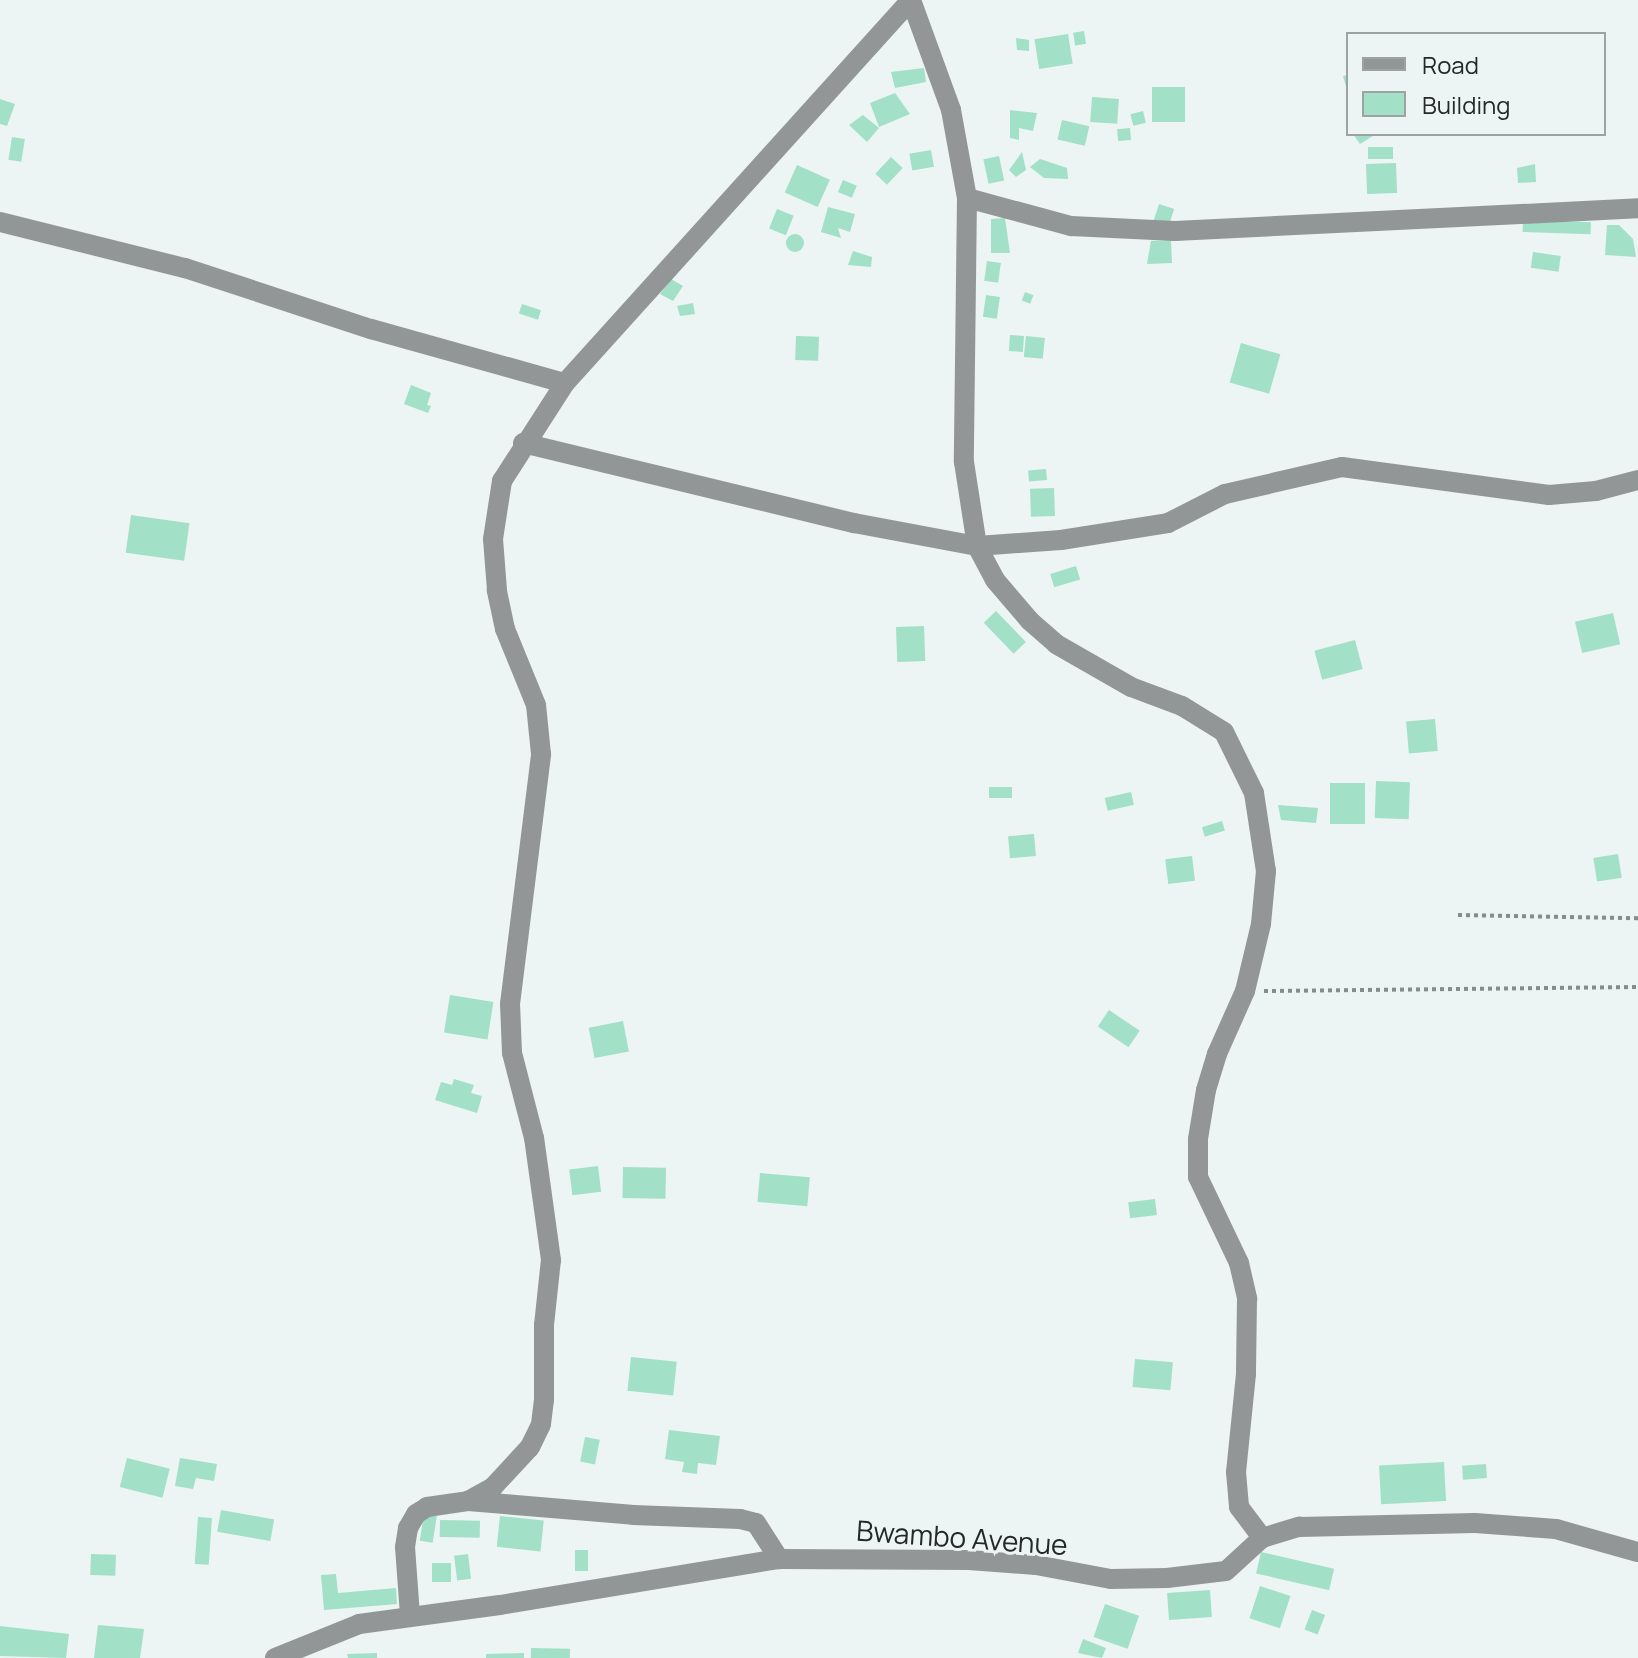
<!DOCTYPE html>
<style>
body{margin:0}
#map{position:relative;width:1638px;height:1658px;overflow:hidden;background:#ecf5f4;font-family:Manrope,sans-serif}
div>[style]{position:absolute}
[style*='--x']{left:calc(var(--x)*1px);top:calc(var(--y)*1px);width:calc(var(--w)*1px);rotate:calc(var(--a)*1deg)}
.building>*{inset:0;background:#a2e0c8;transform-origin:0 0}
.round{border-radius:50%}
.path>*{height:4px;margin-top:-2px;transform-origin:0;background:repeating-linear-gradient(90deg,#868c8c 0 4px,transparent 0 8px)}
.minor>*{height:20px;margin:-10px;padding:0 10px;transform-origin:10px;border-radius:10px;background:#939697}
span{translate:-50% -50%;white-space:nowrap;text-align:center;line-height:1.15;-webkit-text-stroke:6px #ecf5f4;paint-order:stroke}
.street-label{font-size:28px;color:#252828}
.legend{position:absolute;left:1346px;top:32px;width:260px;height:104px;box-sizing:border-box;background:#ecf5f4;border:2px solid #9ca3a2;margin:0;padding:10px 14px;list-style:none;font-size:24px;color:#252828}
.legend li{display:flex;align-items:center;gap:16px;height:40px}
.legend b{width:40px;border:2px solid #9ca3a2}
</style>
<div id="map">
<div class="building">
<i style="left:1084px;top:31px;width:13px;height:11px;rotate:81deg"></i>
<i style="left:1068px;top:34px;width:30px;height:34px;rotate:81deg"></i>
<i style="clip-path:polygon(1016px 38px,1029px 40px,1029px 51px,1017px 50px)"></i>
<i style="clip-path:polygon(924px 68px,926px 82px,895px 88px,891px 72px)"></i>
<i style="clip-path:polygon(1348px 75px,1348px 94px,1343px 76px)"></i>
<i style="left:1152px;top:87px;width:33px;height:35px"></i>
<i style="clip-path:polygon(895px 93px,910px 114px,879px 127px,870px 103px)"></i>
<i style="left:1092px;top:97px;width:27px;height:25px;rotate:4deg"></i>
<i style="clip-path:polygon(0 99px,15px 104px,7px 126px,0 124px)"></i>
<i style="clip-path:polygon(1010px 110px,1037px 113px,1033px 131px,1019px 128px,1019px 140px,1010px 138px)"></i>
<i style="left:1143px;top:111px;width:12px;height:13px;rotate:76deg"></i>
<i style="clip-path:polygon(863px 115px,879px 128px,867px 142px,849px 125px)"></i>
<i style="left:1062px;top:120px;width:28px;height:20px;rotate:13deg"></i>
<i style="left:1130px;top:128px;width:12px;height:13px;rotate:85deg"></i>
<i style="clip-path:polygon(1353px 134px,1376px 134px,1360px 144px)"></i>
<i style="left:12px;top:137px;width:13px;height:23px;rotate:9deg"></i>
<i style="left:1393px;top:147px;width:12px;height:25px;rotate:90deg"></i>
<i style="left:931px;top:150px;width:17px;height:22px;rotate:80deg"></i>
<i style="clip-path:polygon(1022px 152px,1026px 170px,1016px 177px,1009px 170px)"></i>
<i style="left:999px;top:156px;width:25px;height:16px;rotate:78deg"></i>
<i style="left:891px;top:157px;width:16px;height:23px;rotate:43deg"></i>
<i style="clip-path:polygon(1040px 159px,1067px 168px,1068px 179px,1044px 178px,1030px 167px)"></i>
<i style="left:1396px;top:163px;width:30px;height:30px;rotate:88deg"></i>
<i style="clip-path:polygon(1535px 164px,1536px 182px,1518px 183px,1517px 168px)"></i>
<i style="left:797px;top:165px;width:36px;height:30px;rotate:24deg"></i>
<i style="left:843px;top:180px;width:15px;height:13px;rotate:23deg"></i>
<i style="left:1159px;top:204px;width:16px;height:17px;rotate:18deg"></i>
<i style="clip-path:polygon(828px 207px,855px 214px,850px 232px,838px 228px,841px 238px,821px 232px)"></i>
<i style="left:777px;top:209px;width:18px;height:21px;rotate:22deg"></i>
<i style="clip-path:polygon(1005px 218px,1010px 253px,991px 253px,991px 219px)"></i>
<i style="left:1523px;top:220px;width:68px;height:12px;rotate:2deg"></i>
<i style="clip-path:polygon(1607px 225px,1619px 225px,1633px 239px,1636px 257px,1605px 255px)"></i>
<i class="round" style="left:786px;top:234px;width:18px;height:18px"></i>
<i style="clip-path:polygon(1171px 240px,1172px 263px,1147px 264px,1151px 241px)"></i>
<i style="clip-path:polygon(853px 251px,872px 257px,871px 267px,848px 265px)"></i>
<i style="left:1533px;top:252px;width:28px;height:16px;rotate:8deg"></i>
<i style="left:987px;top:261px;width:14px;height:20px;rotate:8deg"></i>
<i style="clip-path:polygon(671px 279px,683px 286px,673px 301px,660px 294px)"></i>
<i style="left:1025px;top:292px;width:9px;height:9px;rotate:21deg"></i>
<i style="left:986px;top:295px;width:14px;height:22px;rotate:8deg"></i>
<i style="clip-path:polygon(693px 303px,695px 314px,680px 316px,677px 306px)"></i>
<i style="left:522px;top:304px;width:20px;height:10px;rotate:18deg"></i>
<i style="left:1010px;top:335px;width:14px;height:16px;rotate:4deg"></i>
<i style="left:796px;top:336px;width:23px;height:24px;rotate:2deg"></i>
<i style="left:1026px;top:336px;width:19px;height:21px;rotate:6deg"></i>
<i style="left:1241px;top:343px;width:41px;height:41px;rotate:16deg"></i>
<i style="clip-path:polygon(411px 385px,431px 393px,427px 405px,431px 406px,428px 413px,404px 404px)"></i>
<i style="left:1046px;top:469px;width:11px;height:18px;rotate:85deg"></i>
<i style="left:1054px;top:488px;width:28px;height:24px;rotate:88deg"></i>
<i style="left:131px;top:515px;width:59px;height:38px;rotate:8deg"></i>
<i style="left:1076px;top:566px;width:14px;height:27px;rotate:73deg"></i>
<i style="left:996px;top:611px;width:43px;height:17px;rotate:46deg"></i>
<i style="left:1613px;top:613px;width:32px;height:39px;rotate:77deg"></i>
<i style="left:924px;top:626px;width:35px;height:28px;rotate:88deg"></i>
<i style="left:1355px;top:640px;width:30px;height:42px;rotate:75deg"></i>
<i style="left:1435px;top:719px;width:32px;height:29px;rotate:85deg"></i>
<i style="left:1376px;top:781px;width:34px;height:37px;rotate:2deg"></i>
<i style="left:1330px;top:783px;width:35px;height:41px"></i>
<i style="left:989px;top:787px;width:23px;height:11px"></i>
<i style="left:1131px;top:792px;width:13px;height:27px;rotate:77deg"></i>
<i style="clip-path:polygon(1278px 805px,1318px 808px,1316px 823px,1281px 820px)"></i>
<i style="left:1222px;top:821px;width:10px;height:21px;rotate:73deg"></i>
<i style="left:1034px;top:834px;width:22px;height:26px;rotate:85deg"></i>
<i style="left:1618px;top:854px;width:24px;height:25px;rotate:81deg"></i>
<i style="left:1192px;top:856px;width:25px;height:27px;rotate:83deg"></i>
<i style="left:450px;top:995px;width:44px;height:38px;rotate:9deg"></i>
<i style="left:1109px;top:1010px;width:37px;height:20px;rotate:34deg"></i>
<i style="left:623px;top:1021px;width:31px;height:35px;rotate:79deg"></i>
<i style="clip-path:polygon(454px 1079px,474px 1085px,471px 1093px,482px 1096px,477px 1113px,435px 1100px,441px 1082px,452px 1085px)"></i>
<i style="left:598px;top:1166px;width:26px;height:29px;rotate:83deg"></i>
<i style="left:623px;top:1167px;width:43px;height:31px;rotate:1deg"></i>
<i style="left:760px;top:1173px;width:50px;height:29px;rotate:5deg"></i>
<i style="left:1155px;top:1199px;width:16px;height:27px;rotate:83deg"></i>
<i style="left:631px;top:1357px;width:46px;height:34px;rotate:6deg"></i>
<i style="left:1135px;top:1359px;width:38px;height:28px;rotate:5deg"></i>
<i style="clip-path:polygon(669px 1430px,720px 1436px,716px 1465px,698px 1463px,697px 1474px,682px 1472px,684px 1462px,665px 1459px)"></i>
<i style="left:585px;top:1437px;width:15px;height:25px;rotate:11deg"></i>
<i style="left:127px;top:1458px;width:44px;height:30px;rotate:14deg"></i>
<i style="clip-path:polygon(180px 1458px,217px 1464px,214px 1481px,196px 1478px,193px 1489px,175px 1486px)"></i>
<i style="left:1444px;top:1462px;width:39px;height:65px;rotate:87deg"></i>
<i style="left:1486px;top:1464px;width:14px;height:24px;rotate:86deg"></i>
<i style="left:221px;top:1510px;width:54px;height:22px;rotate:10deg"></i>
<i style="left:424px;top:1514px;width:13px;height:27px;rotate:9deg"></i>
<i style="left:500px;top:1516px;width:44px;height:31px;rotate:6deg"></i>
<i style="left:198px;top:1517px;width:14px;height:47px;rotate:4deg"></i>
<i style="left:440px;top:1520px;width:40px;height:17px;rotate:1deg"></i>
<i style="left:575px;top:1550px;width:13px;height:21px"></i>
<i style="left:1261px;top:1552px;width:75px;height:22px;rotate:13deg"></i>
<i style="left:91px;top:1554px;width:25px;height:21px;rotate:2deg"></i>
<i style="left:468px;top:1554px;width:25px;height:14px;rotate:83deg"></i>
<i style="left:432px;top:1563px;width:19px;height:19px"></i>
<i style="clip-path:polygon(336px 1574px,338px 1593px,396px 1588px,397px 1604px,324px 1610px,321px 1575px)"></i>
<i style="left:1260px;top:1586px;width:32px;height:34px;rotate:18deg"></i>
<i style="left:1210px;top:1590px;width:27px;height:43px;rotate:86deg"></i>
<i style="left:1105px;top:1604px;width:36px;height:35px;rotate:19deg"></i>
<i style="left:1312px;top:1610px;width:14px;height:21px;rotate:21deg"></i>
<i style="clip-path:polygon(98px 1625px,144px 1629px,140px 1658px,94px 1658px)"></i>
<i style="clip-path:polygon(0 1626px,69px 1634px,66px 1658px,0 1656px)"></i>
<i style="clip-path:polygon(1083px 1639px,1106px 1648px,1102px 1658px,1078px 1653px)"></i>
<i style="left:531px;top:1648px;width:39px;height:10px;rotate:1deg"></i>
<i style="clip-path:polygon(377px 1653px,377px 1658px,348px 1658px,347px 1654px)"></i>
<i style="clip-path:polygon(524px 1653px,524px 1658px,486px 1658px,486px 1654px)"></i>
</div>
<div class="path">
<i style="--x:1458;--y:915;--w:180;--a:1"></i>
<i style="--x:1264;--y:991;--w:374;--a:-0.6"></i>
</div>
<div class="minor">
<i style="--x:911;--y:0;--w:117;--a:70"></i>
<i style="--x:951;--y:110;--w:89;--a:79.7"></i>
<i style="--x:967;--y:198;--w:264;--a:90.7"></i>
<i style="--x:964;--y:462;--w:85;--a:81.2"></i>
<i style="--x:977;--y:546;--w:38;--a:62"></i>
<i style="--x:995;--y:580;--w:54;--a:49.5"></i>
<i style="--x:1030;--y:621;--w:35;--a:41"></i>
<i style="--x:1056;--y:644;--w:86;--a:29.8"></i>
<i style="--x:1131;--y:687;--w:54;--a:20.4"></i>
<i style="--x:1182;--y:706;--w:49;--a:31.8"></i>
<i style="--x:1224;--y:732;--w:68;--a:63.8"></i>
<i style="--x:1254;--y:793;--w:79;--a:81.3"></i>
<i style="--x:1266;--y:871;--w:53;--a:95.4"></i>
<i style="--x:1261;--y:924;--w:69;--a:103.4"></i>
<i style="--x:1245;--y:991;--w:69;--a:114"></i>
<i style="--x:1217;--y:1054;--w:38;--a:107"></i>
<i style="--x:1206;--y:1090;--w:50;--a:99.3"></i>
<i style="--x:1198;--y:1139;--w:38;--a:90"></i>
<i style="--x:1198;--y:1177;--w:95;--a:64.5"></i>
<i style="--x:1239;--y:1263;--w:37;--a:77"></i>
<i style="--x:1247;--y:1299;--w:75;--a:90.8"></i>
<i style="--x:1246;--y:1374;--w:99;--a:95.8"></i>
<i style="--x:1236;--y:1472;--w:35;--a:85"></i>
<i style="--x:1239;--y:1507;--w:39;--a:53"></i>
<i style="--x:967;--y:198;--w:108;--a:15.1"></i>
<i style="--x:1071;--y:226;--w:104;--a:2.8"></i>
<i style="--x:1175;--y:231;--w:464;--a:-2.8"></i>
<i style="--x:0;--y:222;--w:191;--a:14"></i>
<i style="--x:185;--y:268;--w:196;--a:18.2"></i>
<i style="--x:371;--y:329;--w:201;--a:15.6"></i>
<i style="--x:523;--y:443;--w:341;--a:13.6"></i>
<i style="--x:854;--y:523;--w:125;--a:10.6"></i>
<i style="--x:977;--y:546;--w:84;--a:-4.1"></i>
<i style="--x:1061;--y:540;--w:108;--a:-9"></i>
<i style="--x:1168;--y:523;--w:64;--a:-27"></i>
<i style="--x:1225;--y:494;--w:120;--a:-13"></i>
<i style="--x:1342;--y:467;--w:209;--a:7.7"></i>
<i style="--x:1549;--y:495;--w:47;--a:-4.9"></i>
<i style="--x:1596;--y:491;--w:43;--a:-14.7"></i>
<i style="--x:468;--y:1501;--w:166;--a:4.8"></i>
<i style="--x:633;--y:1515;--w:107;--a:2.1"></i>
<i style="--x:740;--y:1519;--w:16;--a:14"></i>
<i style="--x:756;--y:1523;--w:43;--a:57.4"></i>
<i style="--x:410;--y:1615;--w:68;--a:-94.2"></i>
<i style="--x:405;--y:1547;--w:19;--a:-81"></i>
<i style="--x:408;--y:1528;--w:16;--a:-60"></i>
<i style="--x:416;--y:1514;--w:13;--a:-32"></i>
<i style="--x:427;--y:1507;--w:41;--a:-8.3"></i>
<i style="--x:468;--y:1501;--w:29;--a:-29"></i>
<i style="--x:493;--y:1487;--w:54;--a:-47.2"></i>
<i style="--x:530;--y:1447;--w:25;--a:-64"></i>
<i style="--x:541;--y:1424;--w:24;--a:-83"></i>
<i style="--x:544;--y:1400;--w:75;--a:-90"></i>
<i style="--x:544;--y:1325;--w:65;--a:-83.9"></i>
<i style="--x:551;--y:1260;--w:123;--a:-97.9"></i>
<i style="--x:534;--y:1138;--w:88;--a:-104.5"></i>
<i style="--x:512;--y:1053;--w:49;--a:-92.3"></i>
<i style="--x:510;--y:1004;--w:252;--a:-82.9"></i>
<i style="--x:541;--y:754;--w:49;--a:-95.8"></i>
<i style="--x:536;--y:705;--w:82;--a:-112.2"></i>
<i style="--x:505;--y:629;--w:40;--a:-102"></i>
<i style="--x:497;--y:590;--w:51;--a:-94.5"></i>
<i style="--x:493;--y:539;--w:59;--a:-81.2"></i>
<i style="--x:502;--y:481;--w:117;--a:-57.3"></i>
<i style="--x:565;--y:383;--w:516;--a:-47.91"></i>
<i style="--x:275;--y:1658;--w:91;--a:-22"></i>
<i style="--x:359;--y:1624;--w:142;--a:-7.7"></i>
<i style="--x:500;--y:1605;--w:283;--a:-9.4"></i>
<i style="--x:779;--y:1559;--w:190;--a:0.3"></i>
<i style="--x:969;--y:1560;--w:67;--a:4.3"></i>
<i style="--x:1036;--y:1565;--w:76;--a:10.6"></i>
<i style="--x:1111;--y:1579;--w:56;--a:-1"></i>
<i style="--x:1167;--y:1578;--w:59;--a:-6.8"></i>
<i style="--x:1226;--y:1571;--w:49;--a:-42.5"></i>
<i style="--x:1262;--y:1538;--w:39;--a:-17"></i>
<i style="--x:1299;--y:1527;--w:176;--a:-1.3"></i>
<i style="--x:1475;--y:1523;--w:81;--a:4.2"></i>
<i style="--x:1556;--y:1529;--w:85;--a:15.7"></i>
</div>
<div class="street-label">
<span style="left:962px;top:1537px;rotate:4deg">Bwambo Avenue</span>
</div>
<ul class="legend">
<li><b style="height:10px;background:#939697"></b>Road</li>
<li><b style="height:22px;background:#a2e0c8"></b>Building</li>
</ul>
</div>
